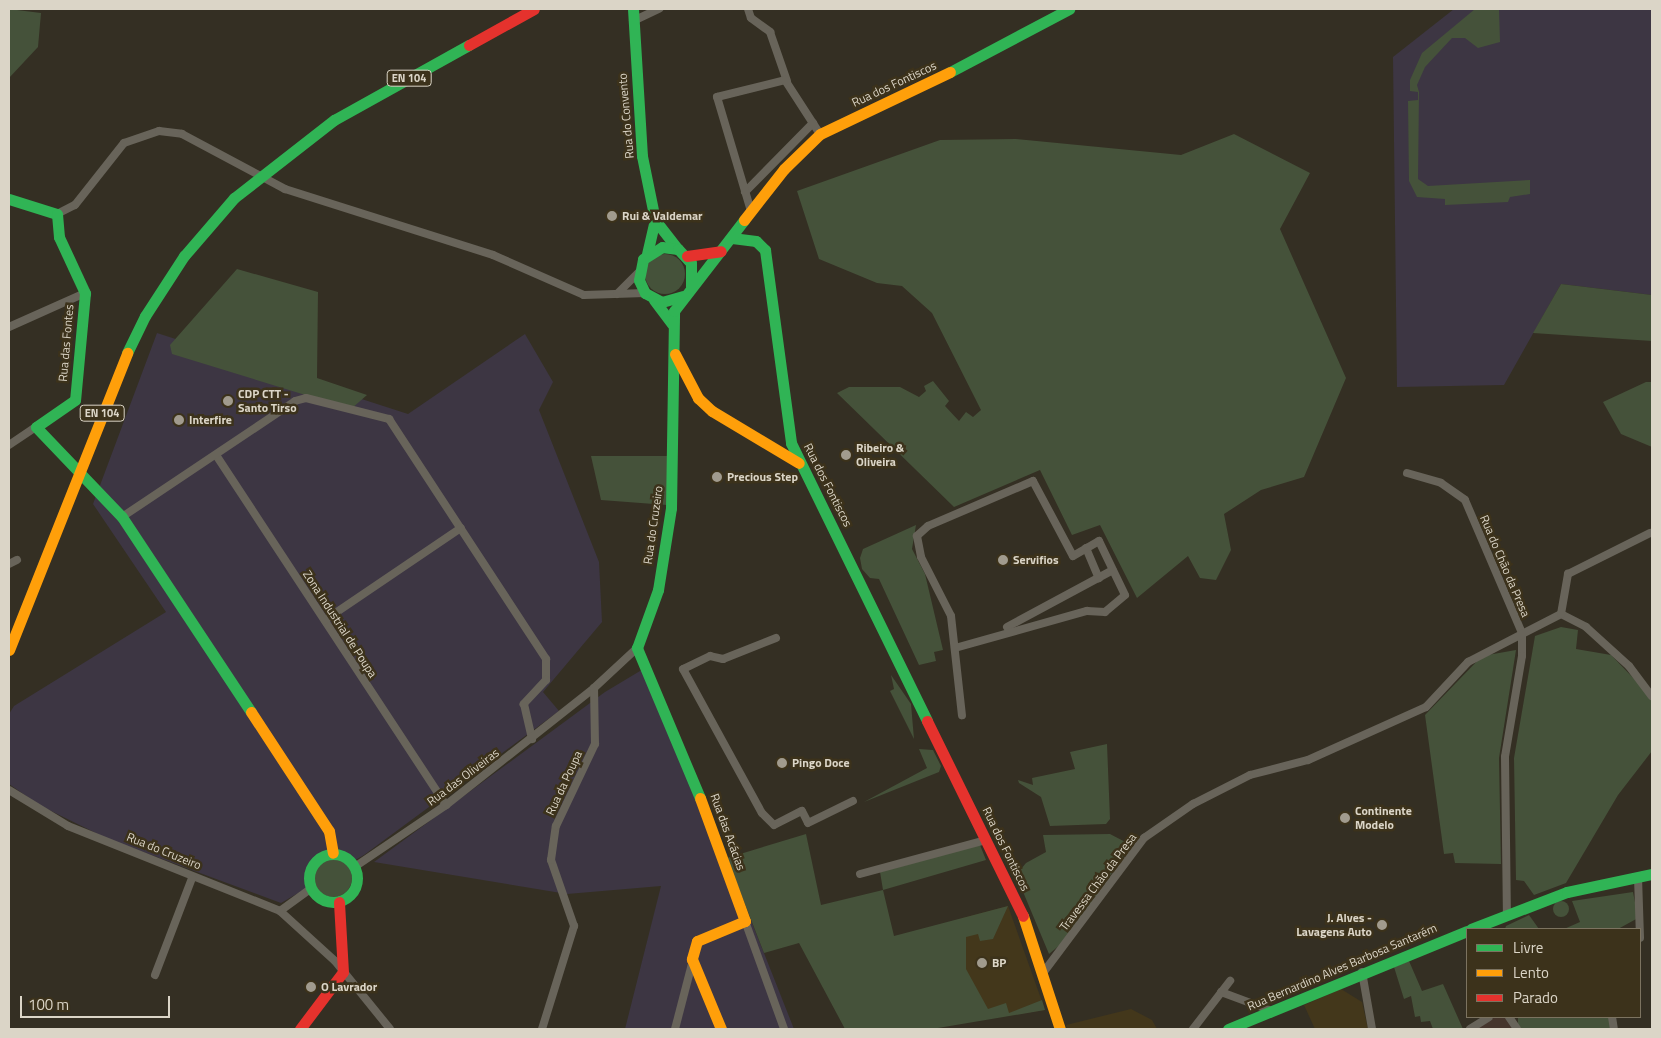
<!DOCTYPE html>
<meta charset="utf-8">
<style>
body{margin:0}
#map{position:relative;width:1661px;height:1038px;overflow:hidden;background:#342f23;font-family:"Titillium Web",sans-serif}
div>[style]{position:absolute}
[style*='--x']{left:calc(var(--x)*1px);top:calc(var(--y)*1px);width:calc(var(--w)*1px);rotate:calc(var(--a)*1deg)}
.built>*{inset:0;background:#43371b}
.industrial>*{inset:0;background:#3d3643}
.education>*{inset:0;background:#45352c}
.green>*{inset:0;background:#45523a;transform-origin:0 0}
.round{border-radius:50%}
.street>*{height:8px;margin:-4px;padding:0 4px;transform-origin:4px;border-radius:4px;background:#68645a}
.fast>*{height:11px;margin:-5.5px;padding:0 5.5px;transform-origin:5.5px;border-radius:5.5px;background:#30b455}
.fast>.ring{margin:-5.5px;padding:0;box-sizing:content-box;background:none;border:11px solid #30b455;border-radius:50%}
.slow>*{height:11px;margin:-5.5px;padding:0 5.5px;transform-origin:5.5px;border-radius:5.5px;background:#ff9f0a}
.jam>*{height:11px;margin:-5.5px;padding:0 5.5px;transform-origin:5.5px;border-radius:5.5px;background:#e5322d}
.dots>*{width:14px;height:14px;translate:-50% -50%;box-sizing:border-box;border:2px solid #3c321b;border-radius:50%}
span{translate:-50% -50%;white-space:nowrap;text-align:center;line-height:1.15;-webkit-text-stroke:5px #3c321b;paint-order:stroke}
.shield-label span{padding:1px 4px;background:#3c321b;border:1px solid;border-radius:4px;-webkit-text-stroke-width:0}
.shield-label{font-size:11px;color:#dbd5c7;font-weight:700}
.street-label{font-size:12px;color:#dbd5c7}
.poi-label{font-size:12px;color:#dbd5c7;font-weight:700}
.left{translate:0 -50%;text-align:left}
.right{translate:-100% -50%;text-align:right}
.frame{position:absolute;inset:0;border:10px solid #dbd5c7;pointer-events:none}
.legend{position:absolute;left:1466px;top:928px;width:175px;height:90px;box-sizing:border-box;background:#3c321b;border:1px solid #7c7360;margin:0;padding:6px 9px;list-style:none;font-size:15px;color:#dbd5c7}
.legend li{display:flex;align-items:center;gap:10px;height:25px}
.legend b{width:25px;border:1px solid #7c7360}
.scale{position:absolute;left:20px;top:996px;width:150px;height:22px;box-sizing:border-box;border:2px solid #dbd5c7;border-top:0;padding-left:6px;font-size:15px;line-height:18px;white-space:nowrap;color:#dbd5c7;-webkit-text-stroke:4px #3c321b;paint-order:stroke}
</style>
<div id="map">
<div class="built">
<i style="clip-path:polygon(1008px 906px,1045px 1010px,981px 1020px,962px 986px,963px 918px)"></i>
<i style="clip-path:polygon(1341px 989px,1362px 1002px,1368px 1029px,1315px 1029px,1304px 1005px)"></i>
<i style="clip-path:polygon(1131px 1009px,1152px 1020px,1157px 1029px,1067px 1029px,1066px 1025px)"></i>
</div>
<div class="industrial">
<i style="clip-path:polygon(1454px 9px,1652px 9px,1652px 295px,1561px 284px,1504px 385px,1397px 387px,1393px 57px)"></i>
<i style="clip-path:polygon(157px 333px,408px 414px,525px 334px,553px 382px,539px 410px,599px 562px,602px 622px,543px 692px,559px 711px,364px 855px,281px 903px,108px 839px,39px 805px,9px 784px,9px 714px,14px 706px,166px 612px,93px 504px)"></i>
<i style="clip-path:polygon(650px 665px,794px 1029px,625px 1029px,661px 886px,567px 894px,374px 862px,605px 692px)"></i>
</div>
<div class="education">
<i style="clip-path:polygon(1495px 1017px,1507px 1017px,1514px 1029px,1477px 1029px)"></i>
</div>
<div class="green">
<i style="clip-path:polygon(9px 9px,41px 13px,38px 47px,9px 78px)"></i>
<i style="clip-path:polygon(1475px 9px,1499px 9px,1500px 42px,1478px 48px,1465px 38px,1452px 38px,1425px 67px,1417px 85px,1419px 92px,1418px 179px,1428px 186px,1530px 180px,1530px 194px,1510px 197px,1508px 202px,1445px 205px,1445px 199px,1417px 197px,1409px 181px,1408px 101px,1418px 100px,1418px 92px,1410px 91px,1410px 80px,1422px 53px)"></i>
<i style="clip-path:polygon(1234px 134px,1310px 173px,1280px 229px,1346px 378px,1304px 477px,1261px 490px,1224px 514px,1231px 550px,1216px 580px,1200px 578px,1188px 556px,1137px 598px,1100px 525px,1072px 535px,1040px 470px,954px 507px,837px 393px,849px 387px,900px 387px,919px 397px,926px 391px,924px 386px,933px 381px,949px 401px,945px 406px,959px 421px,966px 412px,973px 417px,981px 410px,932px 313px,902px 286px,877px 283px,819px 259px,797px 191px,940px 140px,1016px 139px,1181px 155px)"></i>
<i class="round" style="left:645px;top:254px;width:40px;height:40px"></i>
<i style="clip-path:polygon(237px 269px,318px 292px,317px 378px,367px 395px,351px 409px,172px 354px,170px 345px)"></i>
<i style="clip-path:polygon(1561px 284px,1652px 295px,1652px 341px,1533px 333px)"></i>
<i style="clip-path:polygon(1646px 382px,1652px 382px,1652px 447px,1621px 434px,1603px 402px)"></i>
<i style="clip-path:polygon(591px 456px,667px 456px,667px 505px,601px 500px)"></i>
<i style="clip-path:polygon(916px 525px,912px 549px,925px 574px,943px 650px,934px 652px,936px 661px,919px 665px,879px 579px,870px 578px,862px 569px,860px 558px,863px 549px)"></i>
<i style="clip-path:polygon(1561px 627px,1578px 630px,1576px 649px,1611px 655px,1642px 687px,1652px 701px,1652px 751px,1618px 795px,1566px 883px,1534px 895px,1524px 881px,1516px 880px,1514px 758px,1535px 636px)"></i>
<i style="clip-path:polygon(1516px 650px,1499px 758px,1501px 864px,1455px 863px,1453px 853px,1444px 854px,1425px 715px,1482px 656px)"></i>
<i style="clip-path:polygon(891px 675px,911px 704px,914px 739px,890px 691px,894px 689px)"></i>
<i style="clip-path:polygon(1107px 744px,1110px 819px,1106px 824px,1050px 826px,1041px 797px,1019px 783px,1018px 780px,1033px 785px,1032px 778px,1075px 769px,1070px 752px)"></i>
<i style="clip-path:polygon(919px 749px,933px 750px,941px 766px,939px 772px,864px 802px,927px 768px)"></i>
<i style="clip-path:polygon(806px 834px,821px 905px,883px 890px,880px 872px,980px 845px,986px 860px,883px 890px,894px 936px,1008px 906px,993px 939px,980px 941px,978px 934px,966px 937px,966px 969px,988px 1009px,1006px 1003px,1009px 1013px,1042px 1000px,1045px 1010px,932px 1029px,845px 1029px,799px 943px,764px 953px,727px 858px)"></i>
<i style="clip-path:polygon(1110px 834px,1131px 845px,1067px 939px,1049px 954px,1016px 875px,1026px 863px,1046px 852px,1043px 835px)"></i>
<i class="round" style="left:314px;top:859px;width:38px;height:38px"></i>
<i style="clip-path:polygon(1633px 892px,1638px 918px,1618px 929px,1564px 929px,1580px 922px,1572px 901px)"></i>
<i class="round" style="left:1553px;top:901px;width:16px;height:16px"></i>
<i style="clip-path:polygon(1529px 915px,1539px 929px,1505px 929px,1506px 926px)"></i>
<i style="clip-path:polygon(1409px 961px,1422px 991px,1443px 984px,1463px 1029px,1433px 1029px,1430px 1021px,1421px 1022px,1420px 1016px,1415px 1017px,1411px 996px,1404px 999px,1394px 967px)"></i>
<i style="left:1518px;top:1017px;width:92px;height:14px"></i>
</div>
<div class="street">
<i style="--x:748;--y:9;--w:9;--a:72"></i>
<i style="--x:751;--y:18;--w:24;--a:36"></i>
<i style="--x:770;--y:32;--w:52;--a:70.9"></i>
<i style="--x:633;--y:21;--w:29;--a:-25"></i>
<i style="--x:745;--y:192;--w:97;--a:-45.4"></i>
<i style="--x:751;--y:211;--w:119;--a:-106.6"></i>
<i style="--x:717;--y:97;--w:70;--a:-14"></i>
<i style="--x:785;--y:80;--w:64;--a:57.1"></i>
<i style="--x:57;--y:214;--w:20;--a:-27"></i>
<i style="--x:75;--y:205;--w:79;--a:-51.7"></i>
<i style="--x:124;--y:143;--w:37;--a:-19"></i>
<i style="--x:159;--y:131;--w:23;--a:7"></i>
<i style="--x:182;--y:134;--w:117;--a:28.1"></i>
<i style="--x:285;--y:189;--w:218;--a:17.6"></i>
<i style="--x:493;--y:255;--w:99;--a:23.7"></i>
<i style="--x:584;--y:295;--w:61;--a:-1.9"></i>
<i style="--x:617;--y:294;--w:30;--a:-45"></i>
<i style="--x:9;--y:327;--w:83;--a:-24.1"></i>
<i style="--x:9;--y:445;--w:32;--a:-34"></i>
<i style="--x:216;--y:455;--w:419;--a:56.7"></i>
<i style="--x:1407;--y:473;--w:35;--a:16"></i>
<i style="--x:1441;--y:483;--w:29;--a:35"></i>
<i style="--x:1465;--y:500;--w:145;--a:66.8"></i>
<i style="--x:1522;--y:633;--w:23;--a:90"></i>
<i style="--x:1522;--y:656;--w:102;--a:99.6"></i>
<i style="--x:1505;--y:757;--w:158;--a:89.3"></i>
<i style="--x:122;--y:517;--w:208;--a:-33.8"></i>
<i style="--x:295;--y:401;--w:11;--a:-15"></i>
<i style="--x:306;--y:398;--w:86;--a:14.2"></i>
<i style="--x:389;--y:419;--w:287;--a:56.8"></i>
<i style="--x:546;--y:659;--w:21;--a:90"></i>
<i style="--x:546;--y:680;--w:33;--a:133"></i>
<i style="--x:524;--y:704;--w:36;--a:77"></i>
<i style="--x:1086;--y:548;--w:33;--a:67"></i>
<i style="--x:9;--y:564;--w:9;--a:-27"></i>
<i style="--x:1561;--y:614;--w:28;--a:27"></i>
<i style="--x:1586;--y:627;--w:58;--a:42.2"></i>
<i style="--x:1629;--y:666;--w:38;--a:53"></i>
<i style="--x:325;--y:620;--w:164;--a:-34.1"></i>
<i style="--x:1007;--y:627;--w:120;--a:-28.3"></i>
<i style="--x:776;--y:638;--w:57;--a:158.4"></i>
<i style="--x:723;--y:659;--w:13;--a:-167"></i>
<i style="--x:710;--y:656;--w:30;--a:154"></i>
<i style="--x:683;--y:669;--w:164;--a:61.3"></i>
<i style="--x:762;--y:813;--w:17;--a:45"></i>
<i style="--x:774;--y:825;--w:31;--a:-27"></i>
<i style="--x:802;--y:811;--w:13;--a:63"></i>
<i style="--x:808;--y:823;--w:50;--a:-26.1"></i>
<i style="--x:955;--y:648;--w:137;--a:-15.7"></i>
<i style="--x:1087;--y:611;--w:18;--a:3"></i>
<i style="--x:1105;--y:612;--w:26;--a:-40"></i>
<i style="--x:1125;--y:595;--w:60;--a:-115.7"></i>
<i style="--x:1099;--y:541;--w:30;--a:150"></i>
<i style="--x:1073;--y:556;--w:85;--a:-118.1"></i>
<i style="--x:1033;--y:481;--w:114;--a:156.8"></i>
<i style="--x:928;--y:526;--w:15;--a:138"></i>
<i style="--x:917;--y:536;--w:21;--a:79"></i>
<i style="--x:921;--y:557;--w:66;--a:63"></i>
<i style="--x:951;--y:616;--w:100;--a:83.7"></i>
<i style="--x:9;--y:790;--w:69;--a:31.4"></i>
<i style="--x:68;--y:826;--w:228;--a:21.8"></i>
<i style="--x:280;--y:911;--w:37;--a:-36"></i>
<i style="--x:356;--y:866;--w:109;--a:-34.1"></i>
<i style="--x:446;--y:805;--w:189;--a:-38.3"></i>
<i style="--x:594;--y:688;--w:59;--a:-42.9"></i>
<i style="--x:860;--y:874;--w:131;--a:-15.1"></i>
<i style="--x:1638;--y:877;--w:61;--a:88.1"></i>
<i style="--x:280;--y:911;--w:74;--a:42.3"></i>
<i style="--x:335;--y:961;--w:87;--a:51"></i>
<i style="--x:745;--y:921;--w:115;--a:70.1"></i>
<i style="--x:1362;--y:972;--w:58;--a:80"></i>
<i style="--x:1043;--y:973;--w:169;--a:-53.2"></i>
<i style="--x:1144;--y:838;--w:60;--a:-34.8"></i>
<i style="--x:1193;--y:804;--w:64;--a:-27"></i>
<i style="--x:1250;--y:775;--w:60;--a:-14.5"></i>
<i style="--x:1308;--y:760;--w:129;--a:-24.2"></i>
<i style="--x:1426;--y:707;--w:62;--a:-47"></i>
<i style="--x:1468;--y:662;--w:105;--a:-27.3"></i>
<i style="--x:1561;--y:614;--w:41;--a:-80.1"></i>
<i style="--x:1568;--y:574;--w:92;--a:-26.6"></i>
<i style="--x:155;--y:975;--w:104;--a:-69.1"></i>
<i style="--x:1221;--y:992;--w:54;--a:20.4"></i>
<i style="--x:1509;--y:1017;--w:14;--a:56"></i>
<i style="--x:1612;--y:1017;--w:12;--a:81"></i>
<i style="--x:542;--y:1029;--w:108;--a:-72.7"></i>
<i style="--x:574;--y:926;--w:70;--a:-109.2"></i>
<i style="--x:551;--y:860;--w:34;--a:-82"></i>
<i style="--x:556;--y:826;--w:91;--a:-64.6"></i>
<i style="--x:595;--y:744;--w:56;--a:-91"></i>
<i style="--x:675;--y:1029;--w:71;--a:-75.4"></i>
<i style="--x:1193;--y:1029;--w:61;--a:-52.4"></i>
<i style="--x:1470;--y:1029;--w:22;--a:-32"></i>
</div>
<div class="fast">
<i style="--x:633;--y:9;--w:147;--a:86.5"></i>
<i style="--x:642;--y:156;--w:65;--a:78.5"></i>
<i style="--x:655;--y:220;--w:37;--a:52"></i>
<i style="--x:950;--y:72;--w:135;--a:-27.9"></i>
<i style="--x:9;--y:199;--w:50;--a:17.4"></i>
<i style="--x:57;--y:214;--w:23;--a:85"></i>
<i style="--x:59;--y:237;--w:62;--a:65.1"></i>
<i style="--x:85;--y:293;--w:107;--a:95.3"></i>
<i style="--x:75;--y:400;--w:47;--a:145.3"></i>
<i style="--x:36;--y:427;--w:124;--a:46.3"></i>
<i style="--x:122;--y:517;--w:234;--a:56.5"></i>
<i style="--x:732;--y:238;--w:24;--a:7"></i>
<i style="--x:756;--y:241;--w:13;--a:45"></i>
<i style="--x:765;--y:250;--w:195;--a:82.3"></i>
<i style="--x:791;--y:443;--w:309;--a:63.9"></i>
<i style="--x:647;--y:254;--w:35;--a:-77"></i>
<i style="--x:683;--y:296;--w:22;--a:164"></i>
<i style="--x:662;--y:302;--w:19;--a:-152"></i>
<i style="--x:645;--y:293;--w:14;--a:-115"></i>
<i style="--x:639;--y:280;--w:21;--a:-79"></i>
<i style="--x:643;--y:259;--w:22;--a:-32"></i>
<i style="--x:662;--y:247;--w:16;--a:7"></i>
<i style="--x:678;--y:249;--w:19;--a:47"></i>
<i style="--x:691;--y:263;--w:23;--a:90"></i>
<i style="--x:654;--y:300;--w:30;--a:53"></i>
<i style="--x:127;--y:353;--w:41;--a:-64.1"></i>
<i style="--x:145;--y:316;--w:72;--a:-57"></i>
<i style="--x:184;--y:256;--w:77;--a:-49.2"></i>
<i style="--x:234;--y:198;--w:127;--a:-38"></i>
<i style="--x:334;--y:120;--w:154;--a:-29.1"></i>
<i style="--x:700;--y:798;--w:163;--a:-112.8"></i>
<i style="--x:637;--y:648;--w:62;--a:-70.1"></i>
<i style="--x:658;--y:590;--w:83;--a:-81"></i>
<i style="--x:671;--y:508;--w:197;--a:-89.1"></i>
<i style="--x:674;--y:311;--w:115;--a:-52.4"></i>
<i class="ring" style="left:309px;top:854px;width:37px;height:37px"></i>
<i style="--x:1471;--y:929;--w:103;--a:-21.1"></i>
<i style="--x:1567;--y:892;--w:87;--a:-12"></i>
<i style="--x:1228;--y:1029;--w:258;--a:-22.3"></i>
</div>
<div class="slow">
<i style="--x:744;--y:220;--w:65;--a:-51.9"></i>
<i style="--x:784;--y:169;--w:50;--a:-44.2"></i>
<i style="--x:820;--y:134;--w:144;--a:-25.5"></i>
<i style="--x:675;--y:354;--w:50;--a:62.4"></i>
<i style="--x:698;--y:398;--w:19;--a:43"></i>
<i style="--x:712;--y:411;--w:101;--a:30.9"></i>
<i style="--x:9;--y:650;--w:320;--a:-68.3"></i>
<i style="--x:251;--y:712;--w:142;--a:56.8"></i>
<i style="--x:329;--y:831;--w:22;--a:80"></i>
<i style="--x:700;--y:798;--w:131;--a:69.9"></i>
<i style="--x:745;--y:921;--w:52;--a:157.4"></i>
<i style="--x:697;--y:941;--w:19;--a:106"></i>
<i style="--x:692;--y:959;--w:76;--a:67.5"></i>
<i style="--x:1023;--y:916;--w:119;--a:71.9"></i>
</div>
<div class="jam">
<i style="--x:469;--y:45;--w:74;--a:-29"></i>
<i style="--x:687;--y:256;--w:34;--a:-8"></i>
<i style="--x:927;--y:721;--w:217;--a:63.8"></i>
<i style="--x:300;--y:1029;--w:71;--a:-53"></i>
<i style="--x:343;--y:972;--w:70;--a:-93.3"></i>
</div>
<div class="dots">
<i style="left:612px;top:216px;background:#a19b8e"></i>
<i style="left:228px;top:401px;background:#a19b8e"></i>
<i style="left:179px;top:420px;background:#a19b8e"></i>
<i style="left:846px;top:455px;background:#a19b8e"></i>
<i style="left:717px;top:477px;background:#a19b8e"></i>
<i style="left:1003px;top:560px;background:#a19b8e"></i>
<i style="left:782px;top:763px;background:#a19b8e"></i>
<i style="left:1345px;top:818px;background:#a19b8e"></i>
<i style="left:1382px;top:925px;background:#a19b8e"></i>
<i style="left:982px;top:963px;background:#a19b8e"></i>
<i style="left:311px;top:987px;background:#a19b8e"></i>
</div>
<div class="shield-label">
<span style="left:409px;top:78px">EN 104</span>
<span style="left:102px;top:413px">EN 104</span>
</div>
<div class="street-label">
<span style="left:894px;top:84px;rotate:-25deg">Rua dos Fontiscos</span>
<span style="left:626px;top:116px;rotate:-95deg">Rua do Convento</span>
<span style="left:66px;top:343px;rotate:-85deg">Rua das Fontes</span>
<span style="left:828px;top:485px;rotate:63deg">Rua dos Fontiscos</span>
<span style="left:653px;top:525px;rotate:-82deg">Rua do Cruzeiro</span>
<span style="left:1505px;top:566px;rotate:67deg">Rua do Chão da Presa</span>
<span style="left:340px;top:624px;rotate:57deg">Zona Industrial de Poupa</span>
<span style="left:463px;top:777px;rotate:-37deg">Rua das Oliveiras</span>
<span style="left:564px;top:783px;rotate:-65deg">Rua da Poupa</span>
<span style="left:728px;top:832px;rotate:70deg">Rua das Acácias</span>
<span style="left:1006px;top:849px;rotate:64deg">Rua dos Fontiscos</span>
<span style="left:164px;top:851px;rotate:22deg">Rua do Cruzeiro</span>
<span style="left:1098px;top:882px;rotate:-53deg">Travessa Chão da Presa</span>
<span style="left:1342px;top:967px;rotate:-23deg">Rua Bernardino Alves Barbosa Santarém</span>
</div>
<div class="poi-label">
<span class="left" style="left:622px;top:216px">Rui &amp; Valdemar</span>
<span class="left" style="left:238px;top:401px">CDP CTT -<br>Santo Tirso</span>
<span class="left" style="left:189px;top:420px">Interfire</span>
<span class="left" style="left:856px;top:455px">Ribeiro &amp;<br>Oliveira</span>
<span class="left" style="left:727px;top:477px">Precious Step</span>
<span class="left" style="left:1013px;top:560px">Servifios</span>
<span class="left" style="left:792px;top:763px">Pingo Doce</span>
<span class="left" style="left:1355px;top:818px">Continente<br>Modelo</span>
<span class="right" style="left:1372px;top:925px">J. Alves -<br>Lavagens Auto</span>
<span class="left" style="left:992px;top:963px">BP</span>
<span class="left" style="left:321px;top:987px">O Lavrador</span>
</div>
<div class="frame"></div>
<ul class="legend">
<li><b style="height:6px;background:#30b455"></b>Livre</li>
<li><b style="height:6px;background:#ff9f0a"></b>Lento</li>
<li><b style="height:6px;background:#e5322d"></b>Parado</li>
</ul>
<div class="scale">100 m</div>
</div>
